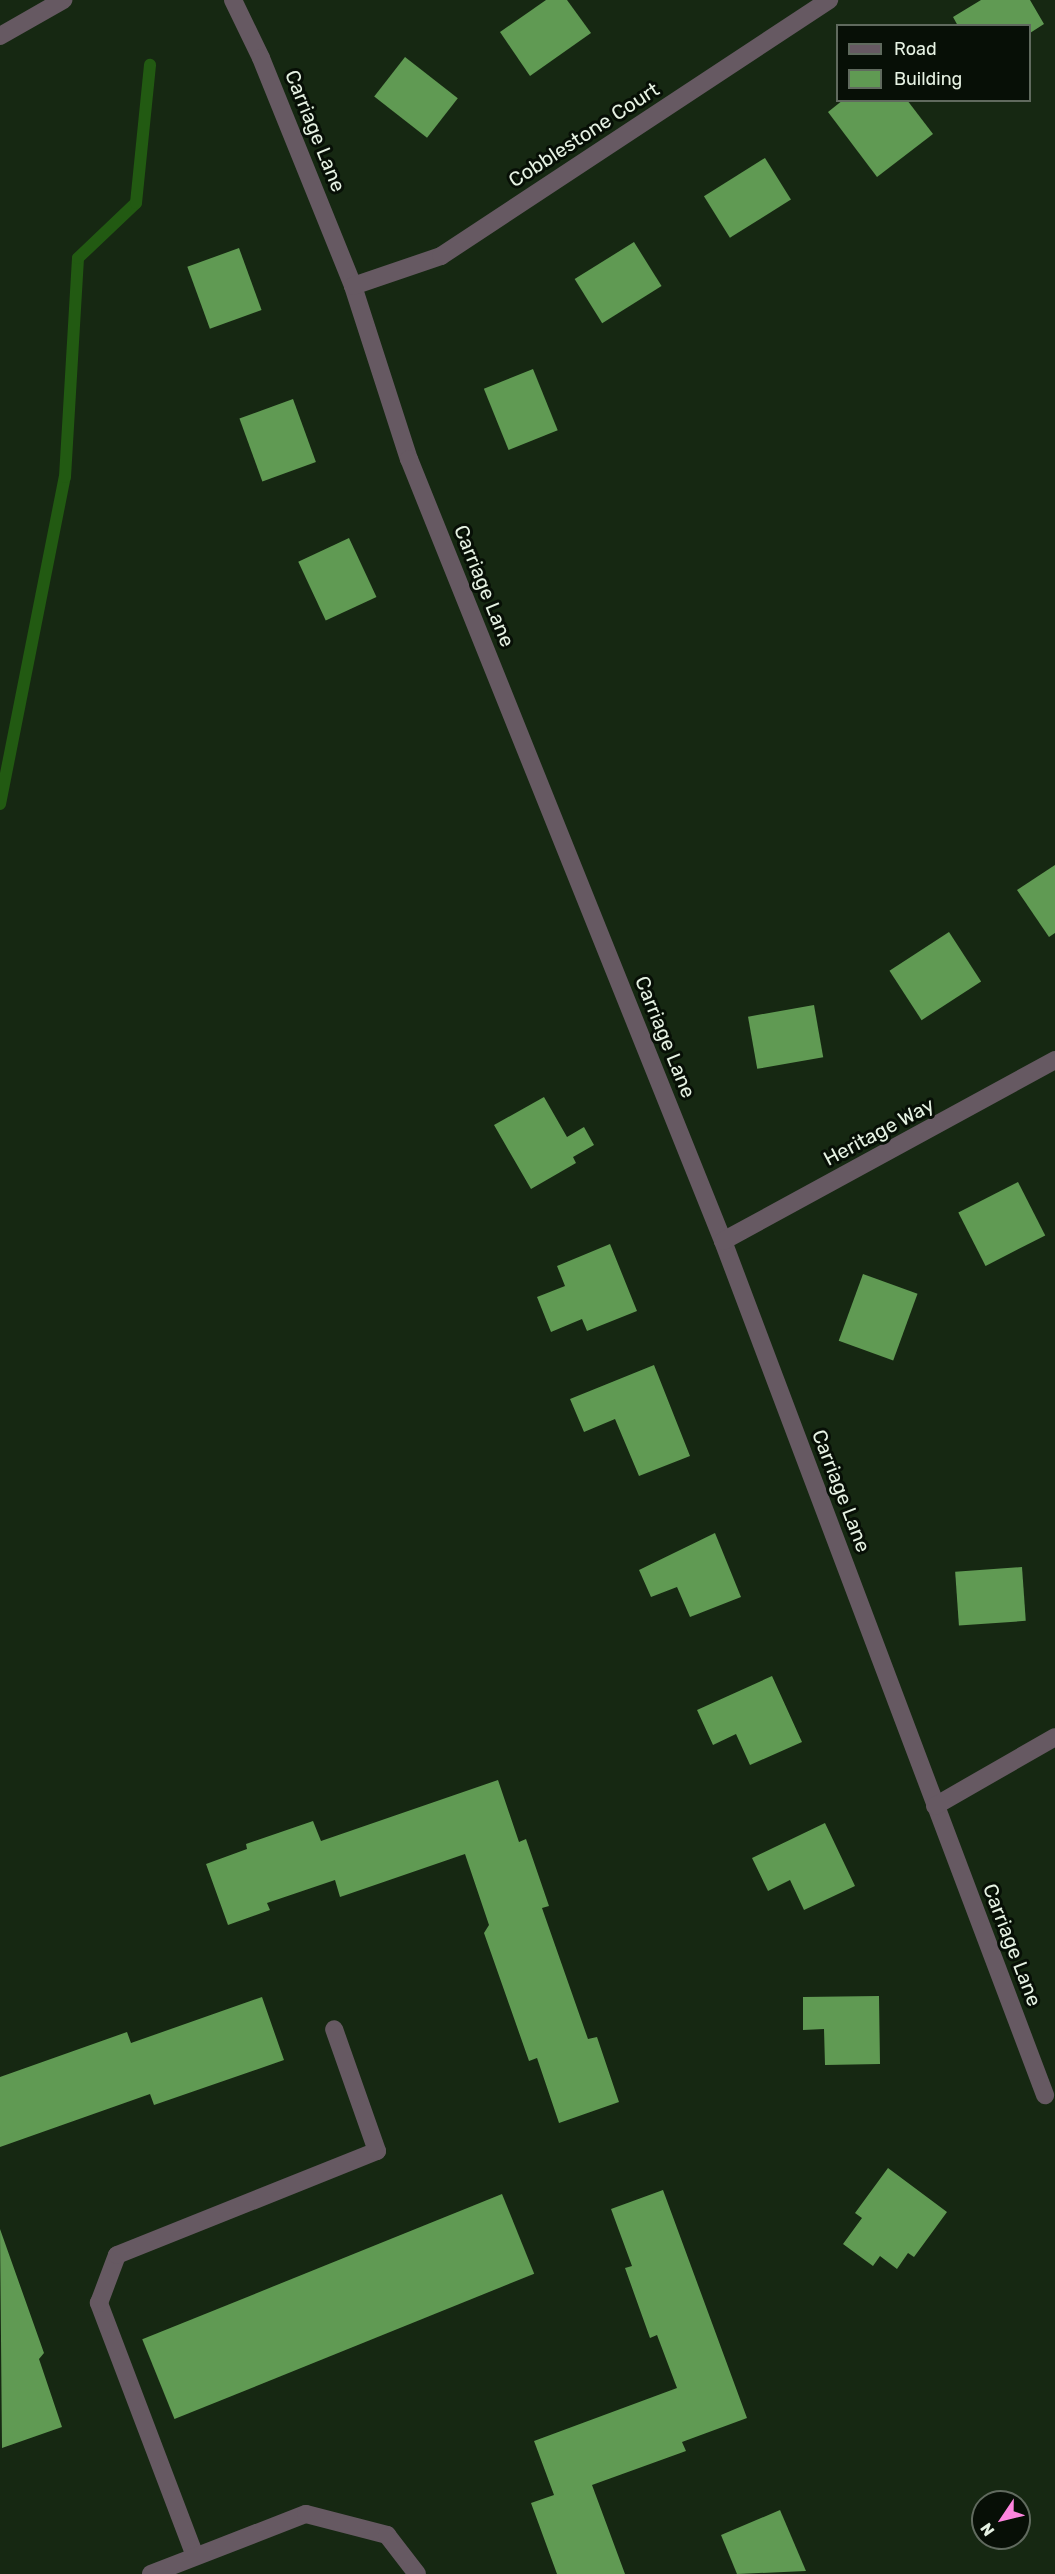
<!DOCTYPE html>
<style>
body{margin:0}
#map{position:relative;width:1055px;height:2574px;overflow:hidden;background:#162812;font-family:Rubik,sans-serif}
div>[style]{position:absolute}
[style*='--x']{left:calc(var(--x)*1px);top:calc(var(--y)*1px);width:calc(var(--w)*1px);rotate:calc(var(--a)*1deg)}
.stream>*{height:12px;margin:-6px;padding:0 6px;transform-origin:6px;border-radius:6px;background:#225a12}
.building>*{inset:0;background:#609a53;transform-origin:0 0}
.minor>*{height:18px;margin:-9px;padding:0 9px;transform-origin:9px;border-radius:9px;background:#665962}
span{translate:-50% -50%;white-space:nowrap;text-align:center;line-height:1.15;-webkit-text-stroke:6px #070f06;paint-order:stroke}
.street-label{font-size:20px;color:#e6f2e3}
.legend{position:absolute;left:836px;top:24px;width:195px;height:78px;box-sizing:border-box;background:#070f06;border:2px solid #606a5e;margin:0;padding:8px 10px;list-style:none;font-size:18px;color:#e6f2e3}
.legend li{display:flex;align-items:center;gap:12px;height:30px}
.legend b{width:30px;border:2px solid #606a5e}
.north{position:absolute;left:971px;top:2490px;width:60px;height:60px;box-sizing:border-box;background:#070f06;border:2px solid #606a5e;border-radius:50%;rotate:235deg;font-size:16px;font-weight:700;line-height:24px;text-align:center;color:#e6f2e3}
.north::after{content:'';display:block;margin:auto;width:21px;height:27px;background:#fe85df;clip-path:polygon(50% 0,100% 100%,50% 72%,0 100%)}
</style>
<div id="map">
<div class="stream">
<i style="--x:0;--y:804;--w:333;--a:-78.8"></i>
<i style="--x:65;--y:477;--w:219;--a:-86.6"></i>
<i style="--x:78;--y:258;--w:80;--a:-43.5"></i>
<i style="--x:136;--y:203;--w:139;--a:-84.2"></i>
</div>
<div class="building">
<i style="clip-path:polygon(546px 0,567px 0,591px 33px,530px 76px,500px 32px)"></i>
<i style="clip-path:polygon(981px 0,1030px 0,1044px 24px,1030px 33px,1030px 26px,958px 26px,953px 17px)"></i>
<i style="left:405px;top:57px;width:67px;height:50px;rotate:38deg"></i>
<i style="clip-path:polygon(843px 100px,907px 100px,933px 134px,877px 177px,828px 112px)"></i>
<i style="left:765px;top:158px;width:49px;height:72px;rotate:58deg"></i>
<i style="left:634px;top:242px;width:52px;height:70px;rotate:58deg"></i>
<i style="left:239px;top:248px;width:66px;height:55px;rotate:70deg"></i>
<i style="left:533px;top:369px;width:66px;height:53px;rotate:68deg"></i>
<i style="left:293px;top:399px;width:67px;height:57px;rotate:70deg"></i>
<i style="left:349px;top:538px;width:65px;height:56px;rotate:65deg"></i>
<i style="clip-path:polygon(1055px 865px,1055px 933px,1049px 937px,1017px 890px)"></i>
<i style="left:949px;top:932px;width:59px;height:71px;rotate:57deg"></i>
<i style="left:814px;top:1005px;width:53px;height:67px;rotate:80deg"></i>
<i style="clip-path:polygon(544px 1097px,567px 1137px,584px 1127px,594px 1145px,573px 1157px,576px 1163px,531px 1189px,494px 1125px)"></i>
<i style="left:1018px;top:1182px;width:60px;height:67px;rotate:63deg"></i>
<i style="clip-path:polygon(610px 1244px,637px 1311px,587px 1331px,582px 1319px,551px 1332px,537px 1297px,565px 1286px,557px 1266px)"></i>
<i style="left:863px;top:1274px;width:58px;height:71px;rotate:20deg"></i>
<i style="clip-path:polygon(654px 1365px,690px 1456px,639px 1476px,615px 1419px,584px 1432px,570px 1399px)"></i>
<i style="clip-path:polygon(715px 1533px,741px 1597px,690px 1617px,677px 1587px,651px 1597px,639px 1570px)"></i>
<i style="left:1022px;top:1567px;width:54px;height:67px;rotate:86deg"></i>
<i style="clip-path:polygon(772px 1676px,802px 1742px,750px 1765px,736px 1734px,713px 1745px,697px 1710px)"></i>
<i style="clip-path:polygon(498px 1780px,519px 1842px,526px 1839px,549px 1906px,542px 1908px,588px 2039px,597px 2037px,619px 2102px,559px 2123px,537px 2058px,529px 2061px,484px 1933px,489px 1925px,465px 1854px,340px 1897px,335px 1880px,267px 1903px,270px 1910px,228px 1925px,206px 1864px,247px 1849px,246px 1844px,313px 1821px,321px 1841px)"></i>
<i style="clip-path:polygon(825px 1823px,855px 1886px,804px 1910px,790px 1880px,768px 1891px,752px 1858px)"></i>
<i style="clip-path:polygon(879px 1996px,880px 2064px,825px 2065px,824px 2029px,803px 2030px,803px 1997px)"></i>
<i style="clip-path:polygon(262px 1997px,284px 2060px,154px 2105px,150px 2094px,0 2147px,0 2077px,127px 2032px,131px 2043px)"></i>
<i style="clip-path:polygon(888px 2168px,947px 2212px,914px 2257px,908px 2253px,897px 2269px,880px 2256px,873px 2266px,843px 2244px,862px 2218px,855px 2213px)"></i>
<i style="clip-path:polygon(663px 2190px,747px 2418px,682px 2442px,686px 2451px,592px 2485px,625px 2574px,557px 2574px,531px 2503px,554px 2495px,534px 2441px,677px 2388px,657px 2335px,650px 2338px,625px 2268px,632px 2266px,611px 2209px)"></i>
<i style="left:502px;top:2194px;width:86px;height:388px;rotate:68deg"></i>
<i style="clip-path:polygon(0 2229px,44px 2353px,39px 2359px,62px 2427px,2px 2448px)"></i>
<i style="clip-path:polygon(780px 2510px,806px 2571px,737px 2574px,721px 2535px)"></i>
</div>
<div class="minor">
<i style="--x:233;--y:0;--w:64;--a:64.2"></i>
<i style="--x:261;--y:58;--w:246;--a:68"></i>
<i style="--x:353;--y:286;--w:182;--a:72.1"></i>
<i style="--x:409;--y:459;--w:843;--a:68.12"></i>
<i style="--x:723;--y:1241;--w:913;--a:69.34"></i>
<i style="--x:0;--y:36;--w:73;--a:-29.7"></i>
<i style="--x:353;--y:286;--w:93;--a:-18.8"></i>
<i style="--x:441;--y:256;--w:465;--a:-33.4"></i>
<i style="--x:723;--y:1241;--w:378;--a:-28.6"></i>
<i style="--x:935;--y:1806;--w:138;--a:-29.9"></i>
<i style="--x:195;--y:2556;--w:271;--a:-110.8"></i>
<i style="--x:99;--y:2303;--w:51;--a:-69.4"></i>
<i style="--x:117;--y:2255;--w:280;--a:-21.8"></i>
<i style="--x:377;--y:2151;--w:129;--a:-109.4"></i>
<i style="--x:151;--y:2574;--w:166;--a:-21.2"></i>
<i style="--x:306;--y:2514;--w:84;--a:14.5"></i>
<i style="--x:387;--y:2535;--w:49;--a:52.4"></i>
</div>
<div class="street-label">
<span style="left:315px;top:131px;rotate:68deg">Carriage Lane</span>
<span style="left:584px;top:135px;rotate:-33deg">Cobblestone Court</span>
<span style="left:484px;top:586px;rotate:68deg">Carriage Lane</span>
<span style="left:665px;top:1037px;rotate:68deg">Carriage Lane</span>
<span style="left:879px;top:1132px;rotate:-28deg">Heritage Way</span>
<span style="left:841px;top:1491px;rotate:69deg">Carriage Lane</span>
<span style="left:1012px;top:1945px;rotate:69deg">Carriage Lane</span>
</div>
<ul class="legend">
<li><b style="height:8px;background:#665962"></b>Road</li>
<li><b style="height:16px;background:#609a53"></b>Building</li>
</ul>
<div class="north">N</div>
</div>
